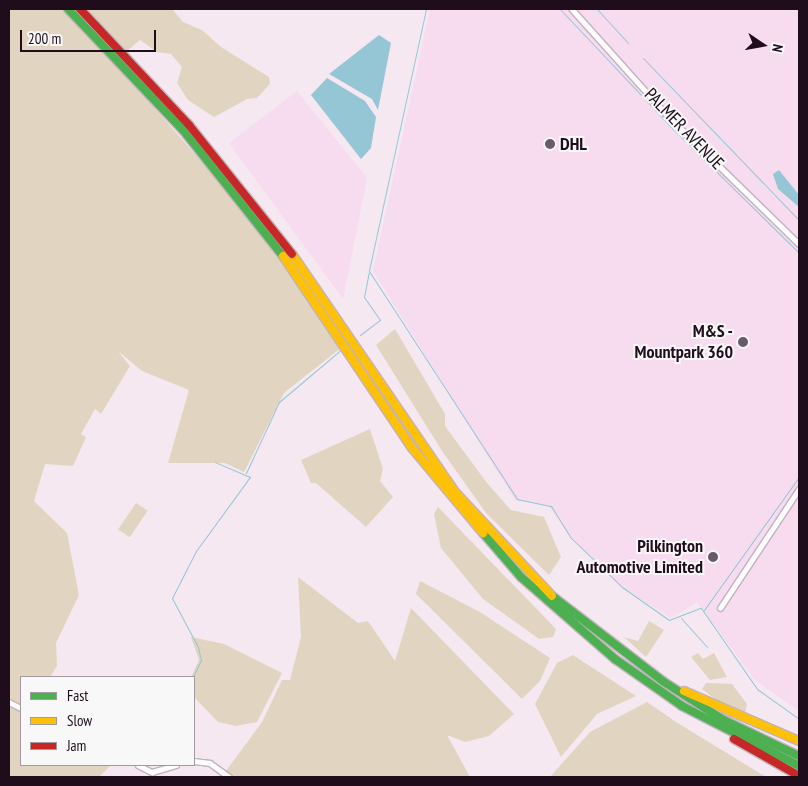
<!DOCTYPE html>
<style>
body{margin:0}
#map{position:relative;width:808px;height:786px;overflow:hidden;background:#f5e8f1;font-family:"PT Sans Narrow",sans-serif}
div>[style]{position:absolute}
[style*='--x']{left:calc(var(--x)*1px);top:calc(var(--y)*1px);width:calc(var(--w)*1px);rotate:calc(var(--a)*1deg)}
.built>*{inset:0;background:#f7dbef}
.green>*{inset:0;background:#e1d5c1;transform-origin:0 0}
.water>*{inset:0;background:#94c6d6}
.stream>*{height:1px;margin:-0.5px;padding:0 0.5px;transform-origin:0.5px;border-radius:0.5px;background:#94c6d6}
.roads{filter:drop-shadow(1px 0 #c2b3be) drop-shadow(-1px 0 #c2b3be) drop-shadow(0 1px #c2b3be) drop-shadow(0 -1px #c2b3be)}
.street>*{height:4.5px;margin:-2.25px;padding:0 2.25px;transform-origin:2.25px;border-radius:2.25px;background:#fefcfd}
.fast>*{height:8px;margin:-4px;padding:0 4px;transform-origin:4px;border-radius:4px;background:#4caf50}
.slow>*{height:8px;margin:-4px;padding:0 4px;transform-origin:4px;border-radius:4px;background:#ffc107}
.jam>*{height:8px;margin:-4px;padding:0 4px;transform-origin:4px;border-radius:4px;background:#c62828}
.dots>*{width:14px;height:14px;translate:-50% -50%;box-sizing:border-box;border:2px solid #f8f8f8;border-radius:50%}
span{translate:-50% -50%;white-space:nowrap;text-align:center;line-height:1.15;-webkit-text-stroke:4px #f8f8f8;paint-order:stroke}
.street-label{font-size:18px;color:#200d1c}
.poi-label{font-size:18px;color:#200d1c;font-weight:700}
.left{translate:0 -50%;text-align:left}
.right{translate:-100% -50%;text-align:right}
.frame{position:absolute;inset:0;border:10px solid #200d1c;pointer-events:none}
.legend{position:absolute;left:20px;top:676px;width:175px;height:90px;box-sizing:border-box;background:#f8f8f8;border:1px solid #a29aa0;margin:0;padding:6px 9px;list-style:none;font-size:15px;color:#200d1c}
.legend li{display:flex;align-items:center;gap:10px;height:25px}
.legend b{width:25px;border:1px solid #a29aa0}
.north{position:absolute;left:738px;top:20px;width:50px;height:50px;-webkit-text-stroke:4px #f8f8f8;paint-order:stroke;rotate:102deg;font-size:14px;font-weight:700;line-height:20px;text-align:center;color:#200d1c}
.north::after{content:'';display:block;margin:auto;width:18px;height:22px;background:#200d1c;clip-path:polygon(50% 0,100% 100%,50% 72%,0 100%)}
.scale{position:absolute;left:20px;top:30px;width:136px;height:22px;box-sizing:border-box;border:2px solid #200d1c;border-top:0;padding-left:6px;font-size:15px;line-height:18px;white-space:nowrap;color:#200d1c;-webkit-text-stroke:4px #f8f8f8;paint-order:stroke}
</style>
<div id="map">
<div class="built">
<i style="clip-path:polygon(430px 9px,799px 9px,799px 711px,754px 679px,697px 602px,671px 618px,622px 587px,570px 537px,548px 505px,515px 500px,373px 271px)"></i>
<i style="clip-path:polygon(297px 91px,367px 178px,343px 299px,229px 143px)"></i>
</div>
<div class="green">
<i style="clip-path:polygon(9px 9px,61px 9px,126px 75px,240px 206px,342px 347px,284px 393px,244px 472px,225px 463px,168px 463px,189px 390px,142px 371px,118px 351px,130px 366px,101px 414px,95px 409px,81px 434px,86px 437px,73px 466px,45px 464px,34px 501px,67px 533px,79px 595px,56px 643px,57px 666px,50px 677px,21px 677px,21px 706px,9px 701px)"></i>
<i style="clip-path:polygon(86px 9px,172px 9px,183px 22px,202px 30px,221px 47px,269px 77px,270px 84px,257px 98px,247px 99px,214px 117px,188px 100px,177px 83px,182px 67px,171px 54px,157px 52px,140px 40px,127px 51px)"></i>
<i style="clip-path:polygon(395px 329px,445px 414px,445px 426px,487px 483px,511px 510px,544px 517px,561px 557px,549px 575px,486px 513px,442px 451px,376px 345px)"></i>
<i style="clip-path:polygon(370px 429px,383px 469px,380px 481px,393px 497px,366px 527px,316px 483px,311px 483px,301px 460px)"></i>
<i style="left:136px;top:503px;width:14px;height:32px;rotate:34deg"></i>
<i style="clip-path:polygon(438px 507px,556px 629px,553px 637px,539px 639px,483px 599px,441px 548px,434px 514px)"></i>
<i style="clip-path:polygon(298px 577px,358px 623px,368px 621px,395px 661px,411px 608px,514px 714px,489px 736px,465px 742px,447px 735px,470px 777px,233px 777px,226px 771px,262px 722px,282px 680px,290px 680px,301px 637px)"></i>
<i style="clip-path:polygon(420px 581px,480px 612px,550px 658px,540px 681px,522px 699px,416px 594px)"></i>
<i style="clip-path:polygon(649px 621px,664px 630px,646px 657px,624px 637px,638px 641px)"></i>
<i style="clip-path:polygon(191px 637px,224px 644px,282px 673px,257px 722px,236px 726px,218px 722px,194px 697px,191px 677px,199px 660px)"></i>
<i style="clip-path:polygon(698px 653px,703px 659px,714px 653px,727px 677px,710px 680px,691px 657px)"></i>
<i style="clip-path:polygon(573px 655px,636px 696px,597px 714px,561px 757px,535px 704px,557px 663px)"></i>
<i style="clip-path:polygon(706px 683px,732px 684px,747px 704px,745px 713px,715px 699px,702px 689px)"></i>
<i style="clip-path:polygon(647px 702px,676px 722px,766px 777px,550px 777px,590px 732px)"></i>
<i style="clip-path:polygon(9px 705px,21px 711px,21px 765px,111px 765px,99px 777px,9px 777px)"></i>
</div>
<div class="water">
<i style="clip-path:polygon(379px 35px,391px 43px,378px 110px,372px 99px,329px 74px)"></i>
<i style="clip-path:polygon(327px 78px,365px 101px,376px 117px,371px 148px,361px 159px,311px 95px)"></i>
<i style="clip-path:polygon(779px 170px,799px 195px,799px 207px,778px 189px,773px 174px)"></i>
</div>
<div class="stream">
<i style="--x:426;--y:9;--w:268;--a:102.3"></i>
<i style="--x:369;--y:271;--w:272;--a:57"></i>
<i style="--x:517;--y:499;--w:35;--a:12"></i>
<i style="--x:551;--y:506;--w:36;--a:58"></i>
<i style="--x:570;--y:537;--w:72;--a:43.9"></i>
<i style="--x:622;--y:587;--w:57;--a:35.1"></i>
<i style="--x:669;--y:620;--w:34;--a:-21"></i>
<i style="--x:701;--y:608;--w:98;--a:55.3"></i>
<i style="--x:757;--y:689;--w:52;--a:35.5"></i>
<i style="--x:560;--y:9;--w:165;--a:46.7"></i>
<i style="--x:673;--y:129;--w:177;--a:44.5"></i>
<i style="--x:597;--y:9;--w:46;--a:47.6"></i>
<i style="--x:643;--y:58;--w:225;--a:46.1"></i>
<i style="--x:360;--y:335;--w:25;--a:-37"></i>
<i style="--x:380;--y:320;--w:28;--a:-125"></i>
<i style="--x:364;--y:297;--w:25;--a:-79"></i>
<i style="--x:246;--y:473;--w:78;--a:-65.1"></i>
<i style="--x:279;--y:402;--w:82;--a:-40.1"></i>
<i style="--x:704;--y:610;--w:163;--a:-54.5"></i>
<i style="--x:681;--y:618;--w:39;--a:48"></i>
<i style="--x:193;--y:677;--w:19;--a:-65"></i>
<i style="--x:201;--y:660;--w:13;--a:-103"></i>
<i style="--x:198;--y:647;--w:55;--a:-118"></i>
<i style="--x:172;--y:598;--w:53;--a:-62.9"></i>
<i style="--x:196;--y:551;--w:92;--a:-53.9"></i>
<i style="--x:250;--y:477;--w:38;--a:-157"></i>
</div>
<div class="roads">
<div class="street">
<i style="--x:572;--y:9;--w:142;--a:48.1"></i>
<i style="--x:667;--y:115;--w:185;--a:44.3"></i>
<i style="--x:720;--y:608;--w:143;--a:-56.4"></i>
<i style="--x:9;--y:702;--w:13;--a:27"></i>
<i style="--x:194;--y:761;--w:16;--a:7"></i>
<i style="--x:210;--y:763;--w:24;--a:36"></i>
<i style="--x:138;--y:765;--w:16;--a:27"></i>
<i style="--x:152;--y:772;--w:25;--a:-16"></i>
</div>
<div class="fast">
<i style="--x:68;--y:9;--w:167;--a:46.5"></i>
<i style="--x:183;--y:130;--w:161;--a:51.6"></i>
<i style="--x:483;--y:533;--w:58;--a:49.2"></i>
<i style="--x:521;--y:577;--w:125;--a:41.1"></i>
<i style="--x:615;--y:659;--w:82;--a:35"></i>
<i style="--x:682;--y:706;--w:131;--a:27.1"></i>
<i style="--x:552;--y:596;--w:141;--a:37.5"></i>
<i style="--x:664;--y:682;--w:69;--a:32.5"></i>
<i style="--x:722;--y:719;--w:85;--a:25.7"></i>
</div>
<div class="slow">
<i style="--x:292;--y:254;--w:288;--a:55.6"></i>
<i style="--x:455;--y:492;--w:142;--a:47"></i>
<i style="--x:283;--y:256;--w:231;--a:56.1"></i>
<i style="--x:412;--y:448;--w:111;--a:50.1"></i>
<i style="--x:684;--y:691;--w:125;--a:23.5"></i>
</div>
<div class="jam">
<i style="--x:80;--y:9;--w:159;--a:46.8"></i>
<i style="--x:189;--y:125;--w:165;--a:51.4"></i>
<i style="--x:734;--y:739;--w:75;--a:29.6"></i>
</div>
</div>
<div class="dots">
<i style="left:550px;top:144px;background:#6b5a67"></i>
<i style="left:743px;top:342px;background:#6b5a67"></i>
<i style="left:713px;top:557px;background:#6b5a67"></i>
</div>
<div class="street-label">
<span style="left:684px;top:129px;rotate:46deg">PALMER AVENUE</span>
</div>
<div class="poi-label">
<span class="left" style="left:560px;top:144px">DHL</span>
<span class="right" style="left:733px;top:342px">M&amp;S -<br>Mountpark 360</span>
<span class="right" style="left:703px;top:557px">Pilkington<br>Automotive Limited</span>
</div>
<div class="frame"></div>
<ul class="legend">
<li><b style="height:6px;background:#4caf50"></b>Fast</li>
<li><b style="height:6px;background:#ffc107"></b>Slow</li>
<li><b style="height:6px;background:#c62828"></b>Jam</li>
</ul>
<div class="north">N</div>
<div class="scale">200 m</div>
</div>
